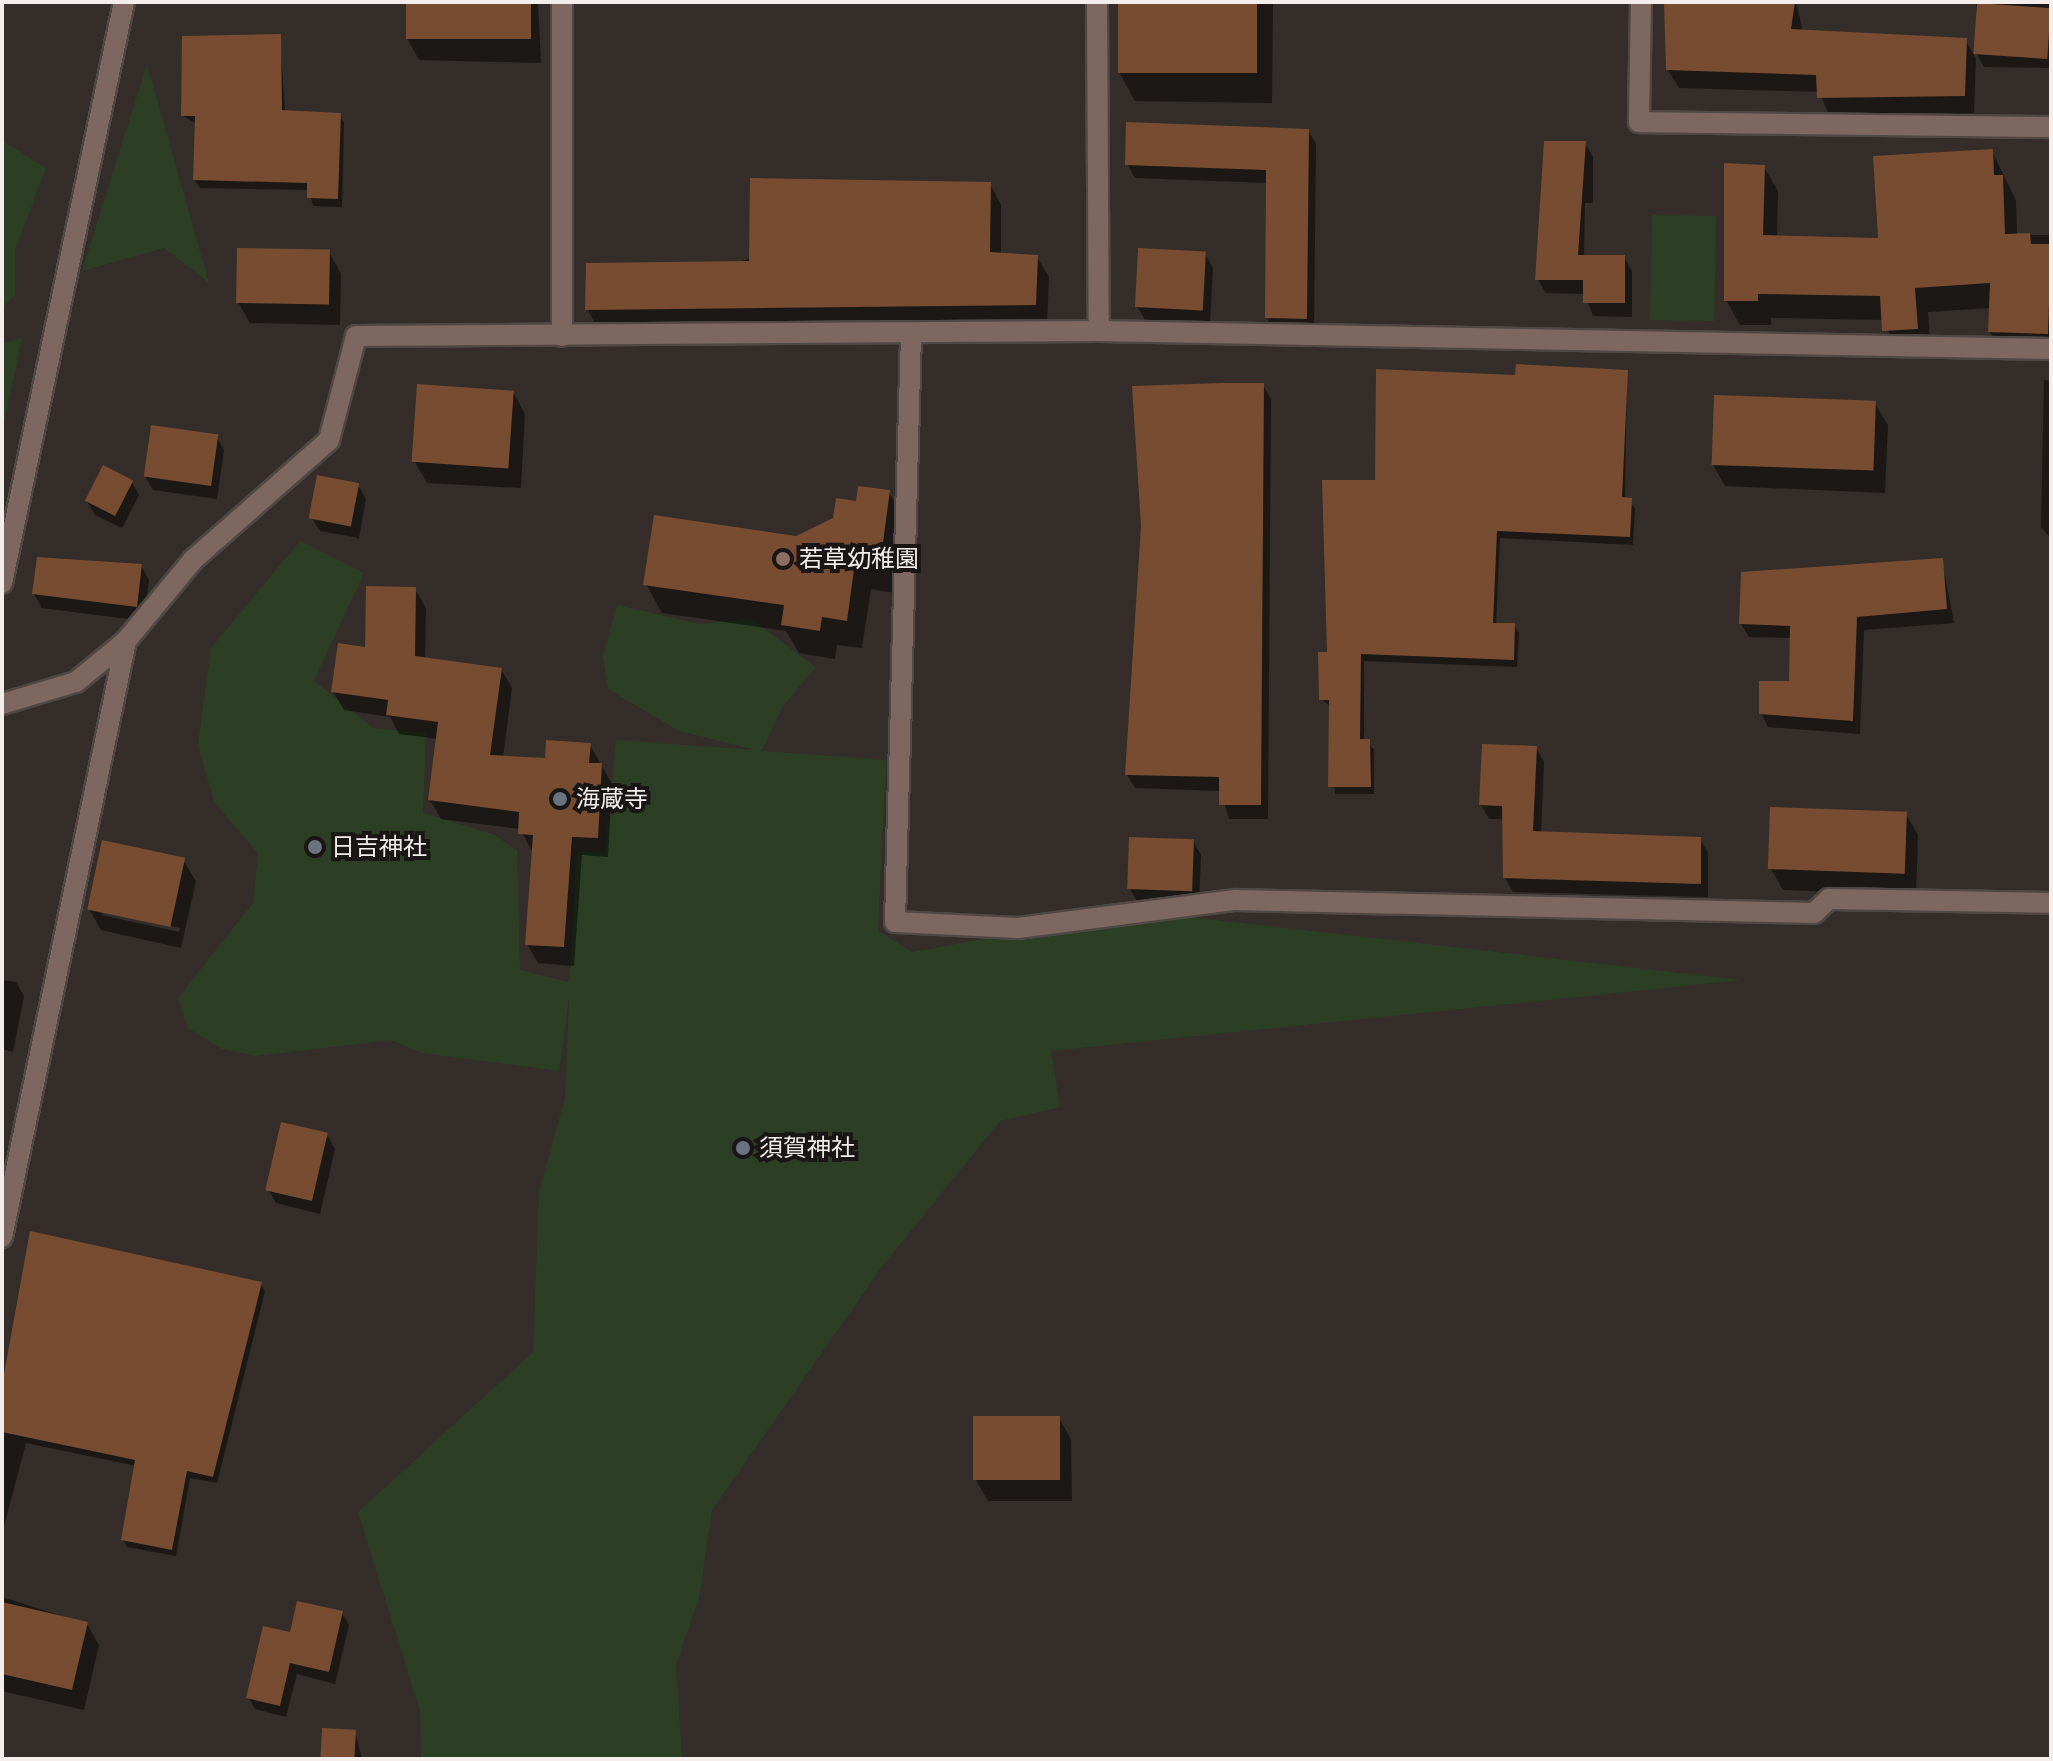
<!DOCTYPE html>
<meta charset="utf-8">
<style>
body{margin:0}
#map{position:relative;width:2053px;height:1761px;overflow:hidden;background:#342d2a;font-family:Quicksand,"Noto Sans JP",sans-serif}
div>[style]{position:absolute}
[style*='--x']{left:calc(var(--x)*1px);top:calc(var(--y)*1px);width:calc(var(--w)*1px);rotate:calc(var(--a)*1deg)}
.green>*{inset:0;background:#2c3f25;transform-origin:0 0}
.shadow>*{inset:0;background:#0007}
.building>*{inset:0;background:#774c31;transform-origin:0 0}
.roads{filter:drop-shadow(2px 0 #4f4845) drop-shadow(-2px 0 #4f4845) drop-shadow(0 2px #4f4845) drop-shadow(0 -2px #4f4845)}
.minor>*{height:20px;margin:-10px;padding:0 10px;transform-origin:10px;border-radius:10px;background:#7e6760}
.dots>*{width:22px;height:22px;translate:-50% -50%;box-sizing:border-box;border:4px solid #191615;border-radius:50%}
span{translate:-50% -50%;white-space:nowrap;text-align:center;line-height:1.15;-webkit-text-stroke:8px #191615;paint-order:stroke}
.poi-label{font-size:24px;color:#f3eeec}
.left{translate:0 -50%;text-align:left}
.frame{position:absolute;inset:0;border:4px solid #f3eeec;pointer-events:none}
</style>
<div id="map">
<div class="green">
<i style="clip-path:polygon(147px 64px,209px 283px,164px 248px,82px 271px)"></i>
<i style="clip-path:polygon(2px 141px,46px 168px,15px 250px,15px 295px,2px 308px)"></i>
<i style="left:1652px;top:215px;width:64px;height:105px;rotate:1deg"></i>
<i style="clip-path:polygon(22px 338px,2px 433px,2px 343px)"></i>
<i style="clip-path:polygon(300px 541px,364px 573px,314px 681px,373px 728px,426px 733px,423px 813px,495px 835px,517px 851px,520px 970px,569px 982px,577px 852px,605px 852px,616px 740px,756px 750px,679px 731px,608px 689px,603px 656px,617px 605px,700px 624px,751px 619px,815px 667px,782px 708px,762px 751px,886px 760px,878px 931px,912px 952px,1137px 911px,1742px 980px,1051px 1051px,1060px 1107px,1000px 1121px,881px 1268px,712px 1510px,699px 1598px,676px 1665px,682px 1759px,421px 1759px,420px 1711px,358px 1512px,533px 1352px,539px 1192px,565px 1098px,569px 997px,559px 1071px,422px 1053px,391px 1040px,256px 1056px,222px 1049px,188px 1028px,178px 998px,253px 903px,258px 853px,214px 802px,198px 744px,211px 648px)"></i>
</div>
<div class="shadow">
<i style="clip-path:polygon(408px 2px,538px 2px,541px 63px,419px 60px,407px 38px)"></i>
<i style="clip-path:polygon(1120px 2px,1273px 2px,1272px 103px,1135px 101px,1119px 72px)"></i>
<i style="clip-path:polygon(1796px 2px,1803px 31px,1965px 40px,1976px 58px,1974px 113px,1829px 115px,1819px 92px,1679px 88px,1668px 70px,1666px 4px)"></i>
<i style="clip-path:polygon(1976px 2px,2051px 2px,2051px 68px,1984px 67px,1976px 53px)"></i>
<i style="clip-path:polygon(280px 36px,285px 112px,340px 115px,344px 123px,342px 207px,313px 206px,309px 190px,200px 188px,195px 180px,197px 124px,183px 116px)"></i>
<i style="clip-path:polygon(1308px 130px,1316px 144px,1314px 332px,1275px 332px,1267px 318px,1268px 183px,1135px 178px,1127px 164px)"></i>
<i style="clip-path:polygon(1585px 143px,1593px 157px,1593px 203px,1585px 203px,1584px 257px,1624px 257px,1632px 271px,1632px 317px,1593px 316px,1585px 294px,1546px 293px,1538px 280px)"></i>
<i style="clip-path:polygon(1992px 151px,2016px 201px,2017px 235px,2051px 235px,2051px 358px,2004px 356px,1990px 332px,1991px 308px,1928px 312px,1931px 353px,1898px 355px,1884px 320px,1771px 318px,1771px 325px,1740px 325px,1726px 300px,1764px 167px,1778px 191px,1777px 237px,1880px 240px)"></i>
<i style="clip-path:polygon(990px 184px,1001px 205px,1001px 255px,1037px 257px,1049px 277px,1047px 325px,599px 330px,587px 309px)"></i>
<i style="clip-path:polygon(329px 252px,341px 274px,340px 325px,250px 323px,238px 302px)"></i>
<i style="clip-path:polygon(1205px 254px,1213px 268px,1210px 324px,1145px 320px,1137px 306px)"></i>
<i style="clip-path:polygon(1627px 372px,1625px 500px,1635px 508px,1633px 545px,1500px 538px,1496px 625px,1514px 625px,1519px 633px,1517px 667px,1364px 661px,1364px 741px,1374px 749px,1374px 794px,1335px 794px,1331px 707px,1321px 699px,1377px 482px,1517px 377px)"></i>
<i style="clip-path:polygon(2044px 380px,2051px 381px,2051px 539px,2041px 527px)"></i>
<i style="clip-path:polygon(1263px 385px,1271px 399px,1268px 819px,1229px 819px,1221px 791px,1135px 788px,1127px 775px)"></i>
<i style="clip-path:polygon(513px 392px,525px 414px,521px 488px,427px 483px,415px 462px)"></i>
<i style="clip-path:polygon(1875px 404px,1888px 425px,1885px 493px,1725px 486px,1713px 465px)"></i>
<i style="clip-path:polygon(216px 436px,224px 450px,217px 499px,153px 490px,145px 476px)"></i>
<i style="clip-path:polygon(131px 481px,139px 495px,122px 528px,95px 515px,87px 501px)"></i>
<i style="clip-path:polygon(358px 485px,366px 499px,359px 538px,320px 531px,311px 517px)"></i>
<i style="clip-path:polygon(889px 492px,905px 521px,895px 593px,871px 589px,862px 648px,837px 645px,835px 659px,799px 653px,786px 631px,662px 613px,646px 584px,797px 538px)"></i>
<i style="clip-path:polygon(1942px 560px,1954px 623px,1864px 630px,1860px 734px,1768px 727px,1761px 713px,1791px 683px,1791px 638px,1749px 637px,1741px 624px)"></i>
<i style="clip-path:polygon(141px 566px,149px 580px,144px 621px,42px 608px,34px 594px)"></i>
<i style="clip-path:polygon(415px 589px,426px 608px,425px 660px,501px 669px,512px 688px,503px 758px,547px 760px,590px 745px,612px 784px,608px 857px,582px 855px,574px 966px,538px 963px,527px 944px,533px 853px,520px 829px,441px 819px,430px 800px,438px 739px,399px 734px,390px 717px,344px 710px,333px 691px)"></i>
<i style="clip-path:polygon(1536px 748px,1544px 762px,1541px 833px,1700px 839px,1708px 853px,1708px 897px,1513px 892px,1505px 878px,1504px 819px,1489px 819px,1481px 805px)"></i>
<i style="clip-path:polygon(1906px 814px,1918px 835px,1916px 895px,1783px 890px,1771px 869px)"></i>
<i style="clip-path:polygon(1193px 841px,1201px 855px,1199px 904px,1138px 903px,1130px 889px)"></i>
<i style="clip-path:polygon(evenodd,183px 860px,196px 881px,181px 948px,101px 930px,89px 909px,183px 860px,102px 910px,180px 928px,179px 932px,102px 915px,102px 910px)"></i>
<i style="clip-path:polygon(2px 980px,16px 982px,24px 996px,13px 1052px,2px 1049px)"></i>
<i style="clip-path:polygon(327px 1135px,335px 1149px,320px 1214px,276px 1203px,268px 1189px)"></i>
<i style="clip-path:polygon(260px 1284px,265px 1291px,217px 1483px,190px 1478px,176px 1556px,127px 1547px,123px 1539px,136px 1466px,26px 1443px,2px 1534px,2px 1390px)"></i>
<i style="clip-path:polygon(1059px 1418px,1071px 1439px,1072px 1501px,988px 1501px,976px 1480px)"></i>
<i style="clip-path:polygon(2px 1597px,87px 1624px,99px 1645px,84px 1710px,2px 1691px)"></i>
<i style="clip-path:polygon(342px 1613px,349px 1625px,335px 1684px,297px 1674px,286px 1717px,255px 1709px,248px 1697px,291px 1635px)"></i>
<i style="clip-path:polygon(355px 1732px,362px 1759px,321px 1759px)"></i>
</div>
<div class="building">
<i style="left:406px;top:2px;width:125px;height:37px"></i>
<i style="left:1118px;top:2px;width:139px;height:71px"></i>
<i style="clip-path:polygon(1795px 2px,1791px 29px,1967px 38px,1965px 96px,1817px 98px,1816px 75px,1666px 70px,1664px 3px)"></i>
<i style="left:1977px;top:3px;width:74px;height:51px;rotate:4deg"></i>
<i style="clip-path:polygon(281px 34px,282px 110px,341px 113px,338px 199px,307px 198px,307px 183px,193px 180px,195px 116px,181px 116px,182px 36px)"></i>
<i style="clip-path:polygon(1126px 122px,1309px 129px,1307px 319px,1265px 318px,1266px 170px,1125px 165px)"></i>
<i style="clip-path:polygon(1544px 141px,1586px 141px,1578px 255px,1625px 255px,1625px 303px,1583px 303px,1583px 280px,1535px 280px)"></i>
<i style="clip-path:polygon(1993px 149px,1994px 175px,2003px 175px,2005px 234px,2030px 233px,2031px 244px,2051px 244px,2048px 334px,1988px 332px,1990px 283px,1915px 288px,1918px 329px,1882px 331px,1880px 296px,1758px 294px,1758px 301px,1724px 301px,1724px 163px,1765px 165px,1763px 235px,1878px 238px,1873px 156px)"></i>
<i style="clip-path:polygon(750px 178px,991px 182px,990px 252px,1038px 255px,1036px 305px,585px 310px,586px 263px,749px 261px)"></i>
<i style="left:237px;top:248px;width:93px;height:55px;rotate:1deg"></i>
<i style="left:1138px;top:248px;width:68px;height:59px;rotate:3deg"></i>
<i style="clip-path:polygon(1516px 364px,1628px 370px,1622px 497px,1632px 498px,1630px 537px,1497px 531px,1493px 623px,1515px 623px,1514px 660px,1361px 654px,1360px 739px,1370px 739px,1371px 787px,1328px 787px,1329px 700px,1319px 700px,1318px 652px,1327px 652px,1322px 480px,1375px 480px,1376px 369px,1515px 375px)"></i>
<i style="clip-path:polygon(1222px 383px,1264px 383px,1261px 805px,1219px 805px,1219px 777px,1125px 775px,1141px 526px,1132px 386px)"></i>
<i style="left:417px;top:384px;width:97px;height:78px;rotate:4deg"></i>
<i style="left:1714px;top:395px;width:162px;height:70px;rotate:2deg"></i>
<i style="left:151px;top:425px;width:68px;height:52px;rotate:8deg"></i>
<i style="left:103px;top:465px;width:34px;height:40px;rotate:27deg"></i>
<i style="left:317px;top:475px;width:43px;height:44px;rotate:11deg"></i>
<i style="clip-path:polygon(858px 486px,890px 490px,880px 565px,855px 562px,847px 621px,822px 617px,820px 631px,781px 625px,784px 605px,643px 585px,654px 515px,796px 536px,833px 518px,836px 498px,856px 501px)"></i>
<i style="clip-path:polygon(37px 557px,142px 564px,137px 607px,32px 594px)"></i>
<i style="clip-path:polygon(1943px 558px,1947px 609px,1857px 617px,1853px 721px,1759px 714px,1759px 681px,1789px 681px,1790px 626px,1739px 624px,1741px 572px)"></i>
<i style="clip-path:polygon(366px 586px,416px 587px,415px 656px,502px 668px,490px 755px,545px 758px,546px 740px,591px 743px,589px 763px,602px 763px,598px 838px,572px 837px,564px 947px,525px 945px,533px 835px,518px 834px,519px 812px,428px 800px,438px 722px,386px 715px,388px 700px,331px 692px,338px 643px,365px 647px)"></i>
<i style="clip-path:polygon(1482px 744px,1537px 746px,1533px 831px,1701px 837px,1701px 884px,1503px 878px,1502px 806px,1479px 805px)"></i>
<i style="left:1770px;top:807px;width:137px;height:62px;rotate:2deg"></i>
<i style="left:1129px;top:837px;width:65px;height:52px;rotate:2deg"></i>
<i style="left:102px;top:840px;width:85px;height:71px;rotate:12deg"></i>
<i style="left:281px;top:1122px;width:48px;height:70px;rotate:13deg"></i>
<i style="clip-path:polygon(30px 1231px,262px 1282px,213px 1477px,187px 1471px,172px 1550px,121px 1540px,135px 1460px,2px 1432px,2px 1385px)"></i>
<i style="left:973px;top:1416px;width:87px;height:64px"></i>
<i style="clip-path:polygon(297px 1601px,343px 1611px,329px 1672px,290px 1663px,280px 1706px,246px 1698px,263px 1626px,290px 1632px)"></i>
<i style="clip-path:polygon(2px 1602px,88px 1622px,72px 1690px,2px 1674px)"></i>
<i style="left:322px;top:1728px;width:34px;height:31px;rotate:3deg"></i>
</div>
<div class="roads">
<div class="minor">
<i style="--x:562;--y:2;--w:334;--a:90"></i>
<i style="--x:1097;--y:2;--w:329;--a:89.7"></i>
<i style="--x:1641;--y:2;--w:120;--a:91"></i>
<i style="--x:1639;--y:122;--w:412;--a:0.7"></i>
<i style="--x:911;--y:334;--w:588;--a:91.56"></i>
<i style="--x:895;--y:922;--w:123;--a:2.8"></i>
<i style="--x:1018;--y:928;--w:219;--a:-7.4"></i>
<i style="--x:1235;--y:900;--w:579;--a:1.29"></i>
<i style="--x:1814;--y:913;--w:21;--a:-43"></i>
<i style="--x:1829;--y:899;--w:222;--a:1"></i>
<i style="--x:2;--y:583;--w:594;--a:-78.14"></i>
<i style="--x:2;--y:704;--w:77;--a:-16.6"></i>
<i style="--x:76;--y:682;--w:65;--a:-39.4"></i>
<i style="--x:126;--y:641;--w:105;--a:-50.4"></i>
<i style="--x:193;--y:560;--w:181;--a:-41.4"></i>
<i style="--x:329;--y:440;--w:107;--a:-75.4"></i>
<i style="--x:356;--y:336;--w:743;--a:-0.39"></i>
<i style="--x:1099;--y:331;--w:952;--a:1.08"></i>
<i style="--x:2;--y:1237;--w:609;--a:-78.25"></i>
</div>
</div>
<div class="dots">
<i style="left:783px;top:559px;background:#8d6e63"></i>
<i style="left:560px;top:799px;background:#6b7280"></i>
<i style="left:315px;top:847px;background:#6b7280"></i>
<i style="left:743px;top:1148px;background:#6b7280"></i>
</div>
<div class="poi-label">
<span class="left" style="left:799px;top:559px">若草幼稚園</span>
<span class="left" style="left:576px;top:799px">海蔵寺</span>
<span class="left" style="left:331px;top:847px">日吉神社</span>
<span class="left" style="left:759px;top:1148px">須賀神社</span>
</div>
<div class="frame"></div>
</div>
